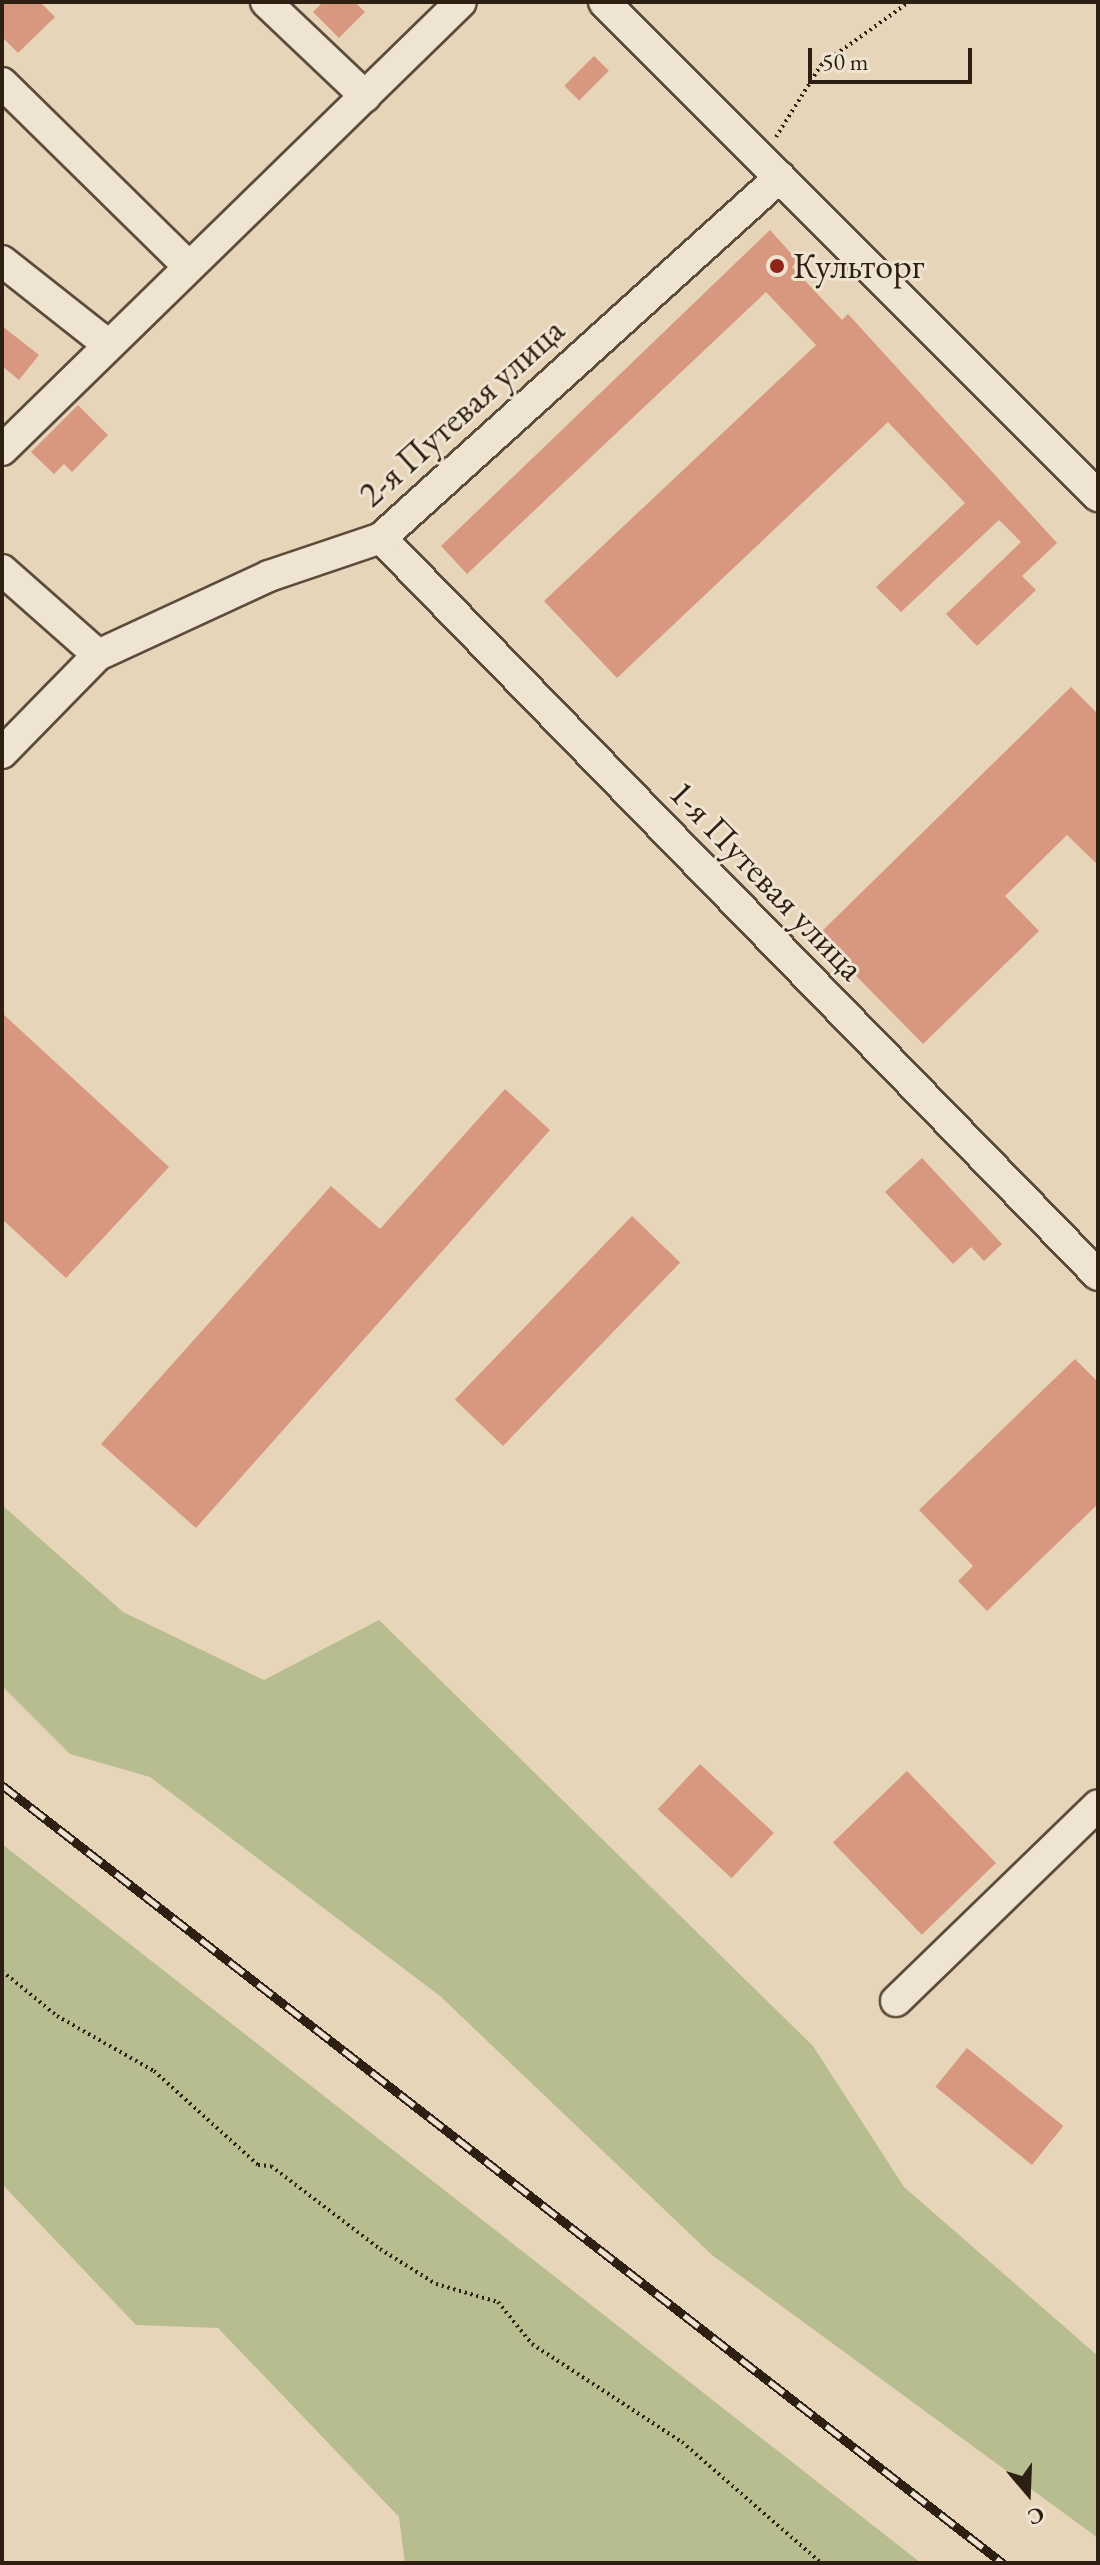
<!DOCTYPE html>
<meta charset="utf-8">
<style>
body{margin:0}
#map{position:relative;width:1100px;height:2565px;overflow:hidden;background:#e7d5b9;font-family:"EB Garamond",serif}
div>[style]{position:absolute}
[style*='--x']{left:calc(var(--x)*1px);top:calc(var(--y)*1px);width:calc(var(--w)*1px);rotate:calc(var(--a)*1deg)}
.green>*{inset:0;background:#b7bd8e}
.building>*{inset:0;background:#d8977f;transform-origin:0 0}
.path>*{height:4px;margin-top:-2px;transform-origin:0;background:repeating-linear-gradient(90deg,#2e1f13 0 2px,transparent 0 6px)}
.roads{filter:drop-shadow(2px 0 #5c4c3c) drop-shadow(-2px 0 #5c4c3c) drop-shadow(0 2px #5c4c3c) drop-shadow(0 -2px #5c4c3c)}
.minor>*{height:30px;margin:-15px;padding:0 15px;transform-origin:15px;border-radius:15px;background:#efe4d2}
.rail>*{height:9px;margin-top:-4.5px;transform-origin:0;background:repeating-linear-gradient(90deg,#efe4d2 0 18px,#2e1f13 0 36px);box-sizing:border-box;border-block:2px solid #2e1f13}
.dots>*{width:22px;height:22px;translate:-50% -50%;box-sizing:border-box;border:4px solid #efe4d2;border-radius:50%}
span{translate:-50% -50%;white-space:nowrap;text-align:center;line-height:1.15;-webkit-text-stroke:6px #efe4d2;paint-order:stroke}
.poi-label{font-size:36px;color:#2e1f13}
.left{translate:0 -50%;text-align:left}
.street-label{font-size:36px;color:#2e1f13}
.frame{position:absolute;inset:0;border:4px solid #2e1f13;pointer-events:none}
.north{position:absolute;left:988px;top:2453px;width:80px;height:80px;-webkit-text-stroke:6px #efe4d2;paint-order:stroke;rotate:161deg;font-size:22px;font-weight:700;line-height:32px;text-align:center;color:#2e1f13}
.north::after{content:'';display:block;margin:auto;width:28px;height:36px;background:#2e1f13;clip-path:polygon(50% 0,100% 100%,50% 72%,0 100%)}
.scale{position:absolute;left:808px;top:48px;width:164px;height:36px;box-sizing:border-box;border:4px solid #2e1f13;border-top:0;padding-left:10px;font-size:24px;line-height:28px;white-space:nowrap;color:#2e1f13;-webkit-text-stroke:6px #efe4d2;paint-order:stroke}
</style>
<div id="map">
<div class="green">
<i style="clip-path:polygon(2px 1505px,123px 1612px,264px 1680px,379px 1620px,813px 2046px,904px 2187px,1098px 2356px,1098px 2538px,712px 2255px,440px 1996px,150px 1777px,70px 1754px,2px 1686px)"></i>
<i style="clip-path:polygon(2px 1844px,921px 2563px,405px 2563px,399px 2517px,218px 2328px,136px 2325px,2px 2184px)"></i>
</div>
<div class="building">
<i style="clip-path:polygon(2px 2px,40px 2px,55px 17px,18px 53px,2px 37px)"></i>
<i style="clip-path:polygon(323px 2px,355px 2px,365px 12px,339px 38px,313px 12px)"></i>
<i style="left:594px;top:56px;width:21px;height:42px;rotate:45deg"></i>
<i style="clip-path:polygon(770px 230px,798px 261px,792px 267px,842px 320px,848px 314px,1057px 543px,1022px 576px,1036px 590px,977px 646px,946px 614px,1021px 542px,999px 520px,901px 612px,876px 587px,965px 503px,888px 422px,617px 678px,544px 601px,816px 345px,766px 292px,467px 574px,441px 546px)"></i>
<i style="clip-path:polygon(2px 326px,39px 355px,19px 380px,2px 366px)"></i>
<i style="clip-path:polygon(78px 405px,108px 435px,72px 472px,64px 464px,54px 474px,31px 452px)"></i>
<i style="clip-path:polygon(1071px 687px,1098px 714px,1098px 865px,1067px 835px,1005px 896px,1039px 931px,923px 1044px,817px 936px)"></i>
<i style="clip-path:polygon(2px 1013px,169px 1167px,66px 1278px,2px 1219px)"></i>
<i style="clip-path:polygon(505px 1089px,550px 1130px,196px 1528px,101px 1444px,331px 1186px,380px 1229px)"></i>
<i style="clip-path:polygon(922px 1158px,1002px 1244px,984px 1261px,971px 1247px,953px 1264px,885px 1192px)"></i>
<i style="left:632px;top:1216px;width:67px;height:255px;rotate:44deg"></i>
<i style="clip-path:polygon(1075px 1359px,1098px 1382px,1098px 1504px,987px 1611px,958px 1581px,973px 1566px,919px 1510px)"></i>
<i style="left:700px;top:1764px;width:101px;height:62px;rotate:43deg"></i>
<i style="left:907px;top:1771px;width:128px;height:103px;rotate:46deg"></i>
<i style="left:967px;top:2048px;width:124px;height:50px;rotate:39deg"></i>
</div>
<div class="path">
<i style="--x:776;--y:137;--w:85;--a:-58"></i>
<i style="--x:821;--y:65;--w:108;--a:-35.6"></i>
<i style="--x:2;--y:1971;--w:71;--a:39.3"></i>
<i style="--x:57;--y:2016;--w:112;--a:29.6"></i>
<i style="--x:154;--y:2071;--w:140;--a:42.1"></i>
<i style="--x:258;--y:2165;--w:13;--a:4"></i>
<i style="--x:271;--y:2166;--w:137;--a:37.3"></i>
<i style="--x:380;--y:2249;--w:66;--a:32"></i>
<i style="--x:436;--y:2284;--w:65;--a:16.2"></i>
<i style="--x:498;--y:2302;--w:54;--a:51"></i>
<i style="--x:532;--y:2344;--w:179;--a:33.2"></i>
<i style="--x:682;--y:2442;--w:184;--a:41"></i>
</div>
<div class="roads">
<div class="minor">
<i style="--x:266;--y:2;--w:137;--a:43.5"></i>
<i style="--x:604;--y:2;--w:699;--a:45"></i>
<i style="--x:2;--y:83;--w:261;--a:44.5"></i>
<i style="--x:2;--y:261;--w:134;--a:38.3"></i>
<i style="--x:2;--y:450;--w:641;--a:-44.31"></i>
<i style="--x:381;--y:538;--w:1028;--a:45.79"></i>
<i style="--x:2;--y:570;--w:128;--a:41.5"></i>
<i style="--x:2;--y:753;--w:137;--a:-45.6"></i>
<i style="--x:98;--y:655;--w:188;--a:-24.8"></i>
<i style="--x:269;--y:576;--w:118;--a:-18.7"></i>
<i style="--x:381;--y:538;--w:538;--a:-42.14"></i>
<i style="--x:896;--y:2001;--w:281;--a:-44.1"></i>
</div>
</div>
<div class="rail">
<i style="--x:2;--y:1785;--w:1268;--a:37.86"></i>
</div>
<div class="dots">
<i style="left:777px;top:266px;background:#8f2418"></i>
</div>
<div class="poi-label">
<span class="left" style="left:793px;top:266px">Культорг</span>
</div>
<div class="street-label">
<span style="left:461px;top:412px;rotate:-42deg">2-я Путевая улица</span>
<span style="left:767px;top:880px;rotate:46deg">1-я Путевая улица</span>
</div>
<div class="frame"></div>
<div class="north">С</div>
<div class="scale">50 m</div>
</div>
